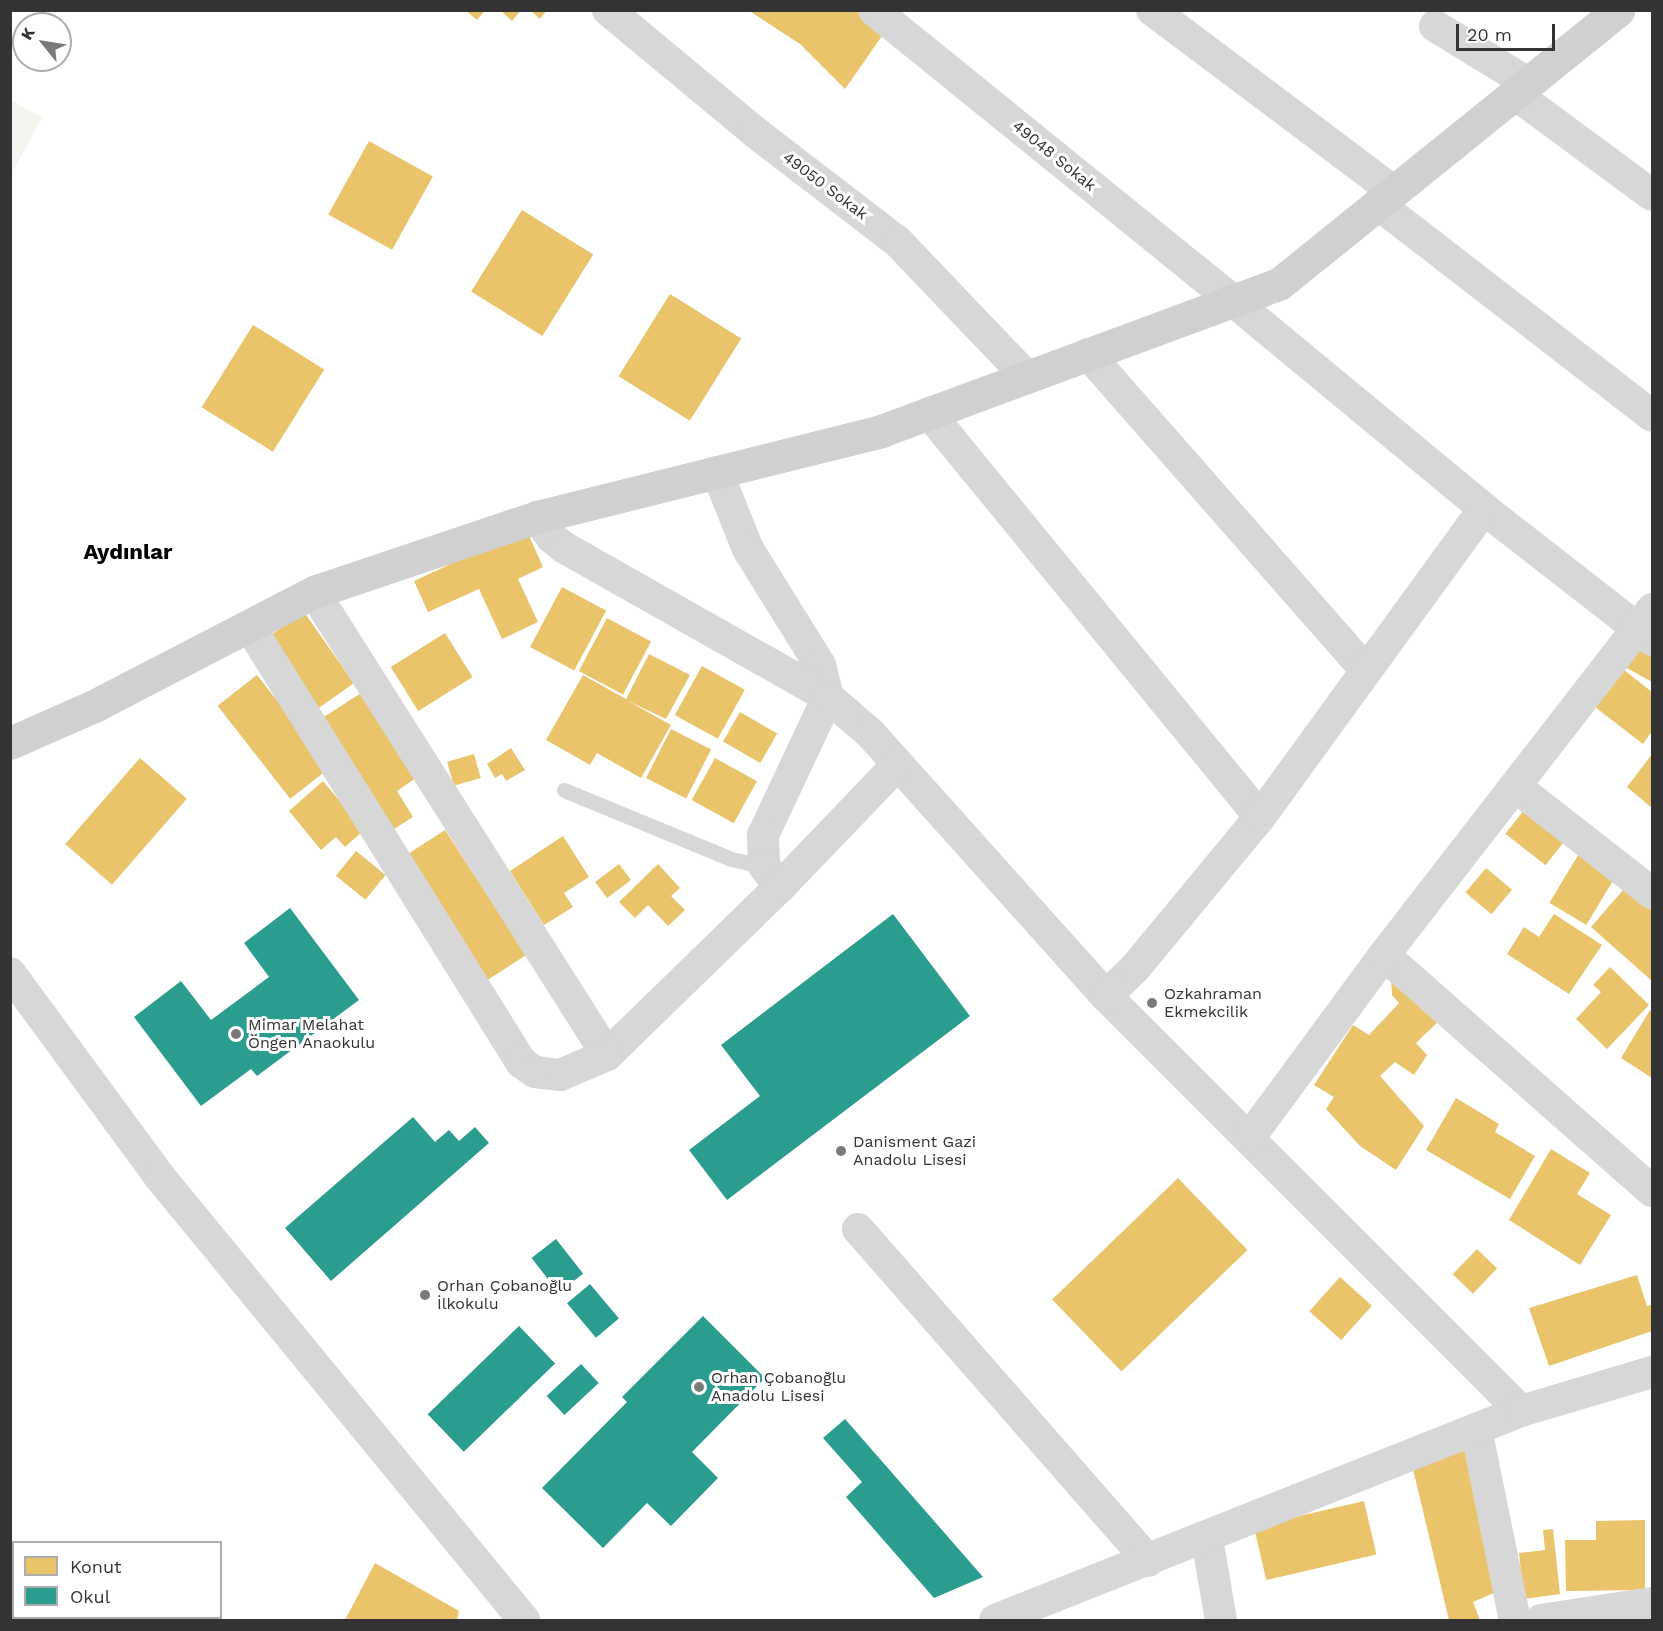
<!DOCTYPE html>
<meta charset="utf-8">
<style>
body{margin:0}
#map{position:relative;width:1663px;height:1631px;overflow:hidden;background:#fff;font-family:"Work Sans",sans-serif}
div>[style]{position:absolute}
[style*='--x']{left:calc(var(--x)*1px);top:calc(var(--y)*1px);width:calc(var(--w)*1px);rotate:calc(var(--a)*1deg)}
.green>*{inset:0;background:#f1f5ed}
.homes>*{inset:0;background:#e9c46a;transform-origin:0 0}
.schools>*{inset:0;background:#2a9d8f;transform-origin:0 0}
.lane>*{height:15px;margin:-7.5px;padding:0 7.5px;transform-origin:7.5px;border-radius:7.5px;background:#d7d7d7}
.street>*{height:32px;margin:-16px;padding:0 16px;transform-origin:16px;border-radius:16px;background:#d7d7d7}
.secondary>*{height:33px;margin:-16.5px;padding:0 16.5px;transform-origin:16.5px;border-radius:16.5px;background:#d0d0d0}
.dots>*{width:16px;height:16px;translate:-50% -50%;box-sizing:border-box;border:3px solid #fff;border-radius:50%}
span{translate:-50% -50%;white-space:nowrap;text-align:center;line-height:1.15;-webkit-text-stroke:6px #fff;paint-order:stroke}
.street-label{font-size:16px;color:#333}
.poi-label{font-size:16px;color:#333}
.left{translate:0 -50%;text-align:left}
.district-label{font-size:22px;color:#000;font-weight:700}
.frame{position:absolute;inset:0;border:12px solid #333;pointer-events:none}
.legend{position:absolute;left:12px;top:1541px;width:210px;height:78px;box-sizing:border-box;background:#fff;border:2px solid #adadad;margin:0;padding:8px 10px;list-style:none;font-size:18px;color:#333}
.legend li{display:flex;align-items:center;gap:12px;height:30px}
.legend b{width:30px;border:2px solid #adadad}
.north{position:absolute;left:12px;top:12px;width:60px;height:60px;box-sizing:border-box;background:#fff;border:2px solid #adadad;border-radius:50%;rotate:300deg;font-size:16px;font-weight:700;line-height:24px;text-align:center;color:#333}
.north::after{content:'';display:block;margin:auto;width:21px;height:27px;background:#7a7a7a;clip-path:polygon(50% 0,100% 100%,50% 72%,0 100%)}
.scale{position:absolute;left:1456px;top:24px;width:99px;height:27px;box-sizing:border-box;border:3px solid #333;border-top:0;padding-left:8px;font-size:18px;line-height:21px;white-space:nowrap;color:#333;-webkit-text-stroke:4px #fff;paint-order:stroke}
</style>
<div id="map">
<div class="green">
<i style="clip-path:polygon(10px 100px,42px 117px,11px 175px,10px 175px)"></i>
</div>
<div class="homes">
<i style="clip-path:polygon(465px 10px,485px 10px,477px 20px)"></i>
<i style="clip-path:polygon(500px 10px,521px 10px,512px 21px)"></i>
<i style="clip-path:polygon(530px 10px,547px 10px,540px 19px)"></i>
<i style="clip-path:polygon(748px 10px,857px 10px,884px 33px,845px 89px,800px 44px)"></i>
<i style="left:369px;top:141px;width:73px;height:84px;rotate:29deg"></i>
<i style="left:522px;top:210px;width:84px;height:96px;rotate:32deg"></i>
<i style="left:670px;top:294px;width:84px;height:97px;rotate:32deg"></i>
<i style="left:253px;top:325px;width:84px;height:97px;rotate:32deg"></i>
<i style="clip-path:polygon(526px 529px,543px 567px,518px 579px,538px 622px,502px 639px,479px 589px,428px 612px,414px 581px)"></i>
<i style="left:562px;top:587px;width:50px;height:68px;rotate:28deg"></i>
<i style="left:304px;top:612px;width:87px;height:44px;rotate:55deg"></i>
<i style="left:607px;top:618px;width:50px;height:60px;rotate:28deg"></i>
<i style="left:445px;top:633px;width:52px;height:64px;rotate:58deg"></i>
<i style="clip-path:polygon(1640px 643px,1652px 650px,1652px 682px,1627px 668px)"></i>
<i style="clip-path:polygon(649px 654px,690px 675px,666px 719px,628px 701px,671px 725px,641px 778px,597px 753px,590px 765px,546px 740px,583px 675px,626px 699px)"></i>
<i style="left:702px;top:666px;width:49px;height:56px;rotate:29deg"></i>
<i style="clip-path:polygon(1624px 670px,1652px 692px,1652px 731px,1643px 744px,1595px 707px)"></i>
<i style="left:257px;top:675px;width:118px;height:50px;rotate:52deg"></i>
<i style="clip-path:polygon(369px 688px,423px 773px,397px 791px,413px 817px,394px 829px,319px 720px)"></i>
<i style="left:740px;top:712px;width:43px;height:34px;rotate:30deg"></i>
<i style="left:671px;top:729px;width:45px;height:55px;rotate:27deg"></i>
<i style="clip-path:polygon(511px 748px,525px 770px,506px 781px,502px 774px,495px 778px,487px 764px)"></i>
<i style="left:474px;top:754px;width:25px;height:28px;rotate:74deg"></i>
<i style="clip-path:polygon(1652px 754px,1652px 808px,1627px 787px)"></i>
<i style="left:140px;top:758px;width:62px;height:114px;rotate:41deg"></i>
<i style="left:715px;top:758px;width:48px;height:48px;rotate:29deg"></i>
<i style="clip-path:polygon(323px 781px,364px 830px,345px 847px,336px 837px,321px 850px,289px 811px)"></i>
<i style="left:1535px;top:796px;width:51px;height:48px;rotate:38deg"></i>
<i style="left:445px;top:830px;width:149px;height:47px;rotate:57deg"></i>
<i style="clip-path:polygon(563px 836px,589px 877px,564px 893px,573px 907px,544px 925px,510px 871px)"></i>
<i style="left:1586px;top:842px;width:43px;height:71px;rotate:31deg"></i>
<i style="left:356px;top:851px;width:38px;height:32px;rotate:39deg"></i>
<i style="left:619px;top:864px;width:20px;height:30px;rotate:53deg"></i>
<i style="clip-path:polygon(658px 864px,680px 888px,671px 896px,685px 910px,668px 926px,648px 905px,635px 918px,619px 902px)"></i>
<i style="left:1486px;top:868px;width:34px;height:32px;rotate:40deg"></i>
<i style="clip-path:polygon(1630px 882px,1652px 901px,1652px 981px,1591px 927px)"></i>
<i style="clip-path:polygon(1554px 914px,1602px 945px,1569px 994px,1507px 954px,1524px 927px,1539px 937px)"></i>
<i style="clip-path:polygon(1610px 967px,1649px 1005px,1607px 1049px,1576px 1019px,1601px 992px,1593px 985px)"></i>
<i style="clip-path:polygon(1391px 979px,1443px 1017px,1416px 1043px,1427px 1055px,1414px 1075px,1395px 1062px,1380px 1076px,1424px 1126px,1396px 1170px,1360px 1146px,1326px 1109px,1334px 1097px,1314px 1085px,1353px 1025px,1369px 1035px,1399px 1003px,1392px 995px)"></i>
<i style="clip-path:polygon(1650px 1010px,1652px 1012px,1652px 1078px,1621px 1058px)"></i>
<i style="clip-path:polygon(1456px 1098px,1499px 1124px,1495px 1132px,1535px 1156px,1510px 1199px,1426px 1150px)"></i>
<i style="clip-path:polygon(1551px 1149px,1590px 1173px,1577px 1194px,1611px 1215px,1580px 1265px,1509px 1220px)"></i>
<i style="left:1178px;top:1178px;width:100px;height:175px;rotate:46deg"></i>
<i style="left:1477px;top:1249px;width:28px;height:35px;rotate:44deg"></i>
<i style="clip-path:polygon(1637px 1275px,1647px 1306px,1652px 1305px,1652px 1331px,1549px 1366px,1529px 1308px)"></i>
<i style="left:1340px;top:1277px;width:43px;height:46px;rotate:42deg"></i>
<i style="clip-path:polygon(1471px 1450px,1496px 1592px,1473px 1602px,1480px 1620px,1449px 1620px,1412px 1465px,1434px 1455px)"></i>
<i style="left:1364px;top:1501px;width:55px;height:113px;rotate:77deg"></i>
<i style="clip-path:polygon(1645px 1520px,1645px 1590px,1566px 1591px,1565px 1540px,1596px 1540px,1596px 1521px)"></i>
<i style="clip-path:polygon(1553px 1529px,1560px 1594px,1524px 1599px,1519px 1553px,1545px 1550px,1543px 1530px)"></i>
<i style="clip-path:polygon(375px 1563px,459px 1611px,457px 1620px,345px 1620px)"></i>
</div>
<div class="schools">
<i style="clip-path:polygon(290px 908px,359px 1000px,257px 1076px,251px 1069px,201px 1106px,134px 1017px,181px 981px,211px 1020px,269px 977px,244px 943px)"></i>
<i style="clip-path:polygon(893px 914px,970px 1016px,727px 1200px,689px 1150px,760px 1096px,721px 1045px)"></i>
<i style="clip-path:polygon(413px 1117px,435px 1142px,449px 1130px,459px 1141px,475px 1127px,489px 1143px,331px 1281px,285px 1228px)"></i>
<i style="left:556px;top:1239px;width:44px;height:31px;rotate:52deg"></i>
<i style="left:590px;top:1284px;width:45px;height:30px;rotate:50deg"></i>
<i style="clip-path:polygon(703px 1316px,765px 1378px,692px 1452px,718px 1478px,671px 1526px,647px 1503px,603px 1548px,542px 1488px,627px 1402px,622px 1397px)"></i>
<i style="left:519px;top:1326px;width:52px;height:127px;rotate:46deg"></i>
<i style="left:581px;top:1364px;width:26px;height:47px;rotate:47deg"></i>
<i style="clip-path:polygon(845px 1419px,983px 1577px,934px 1598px,846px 1497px,862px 1482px,823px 1438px)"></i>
</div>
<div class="lane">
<i style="--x:564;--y:790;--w:181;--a:22.4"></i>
<i style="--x:731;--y:859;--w:34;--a:12"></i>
</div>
<div class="street">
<i style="--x:608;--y:10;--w:192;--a:39.7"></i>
<i style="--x:756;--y:133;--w:179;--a:37.5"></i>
<i style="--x:898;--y:242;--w:187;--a:46.3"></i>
<i style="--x:874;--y:10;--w:462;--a:39"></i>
<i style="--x:1233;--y:301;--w:326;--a:39.6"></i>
<i style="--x:1484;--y:509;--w:213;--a:37.9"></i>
<i style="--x:1152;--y:10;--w:301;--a:36.9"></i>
<i style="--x:1435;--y:26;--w:109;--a:31.5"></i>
<i style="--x:1515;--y:94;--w:170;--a:36.4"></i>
<i style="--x:1378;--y:204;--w:346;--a:37.7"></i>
<i style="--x:1088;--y:354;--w:421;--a:48.7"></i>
<i style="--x:929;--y:413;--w:522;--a:50.67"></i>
<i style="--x:717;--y:472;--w:83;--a:68.1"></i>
<i style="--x:748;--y:549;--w:137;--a:58.2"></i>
<i style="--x:820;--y:665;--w:33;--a:76"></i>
<i style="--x:828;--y:697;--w:153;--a:115.2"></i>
<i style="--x:763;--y:835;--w:31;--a:88"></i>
<i style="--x:764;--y:866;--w:26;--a:53"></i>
<i style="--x:537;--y:517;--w:26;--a:54"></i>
<i style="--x:552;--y:538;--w:16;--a:38"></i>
<i style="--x:565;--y:548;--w:302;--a:29.5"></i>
<i style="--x:828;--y:697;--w:55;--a:40.6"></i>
<i style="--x:870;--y:733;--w:353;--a:48.1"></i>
<i style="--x:1106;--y:996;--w:587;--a:45"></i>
<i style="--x:314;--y:592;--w:548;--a:57.67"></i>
<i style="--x:607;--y:1055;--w:241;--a:-44.2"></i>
<i style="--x:780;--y:887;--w:170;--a:-46.2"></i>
<i style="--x:250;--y:627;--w:513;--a:58.08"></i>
<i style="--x:521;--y:1062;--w:17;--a:36"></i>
<i style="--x:535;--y:1072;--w:25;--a:7"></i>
<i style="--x:560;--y:1075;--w:51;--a:-23.1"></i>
<i style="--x:1515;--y:786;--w:174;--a:38"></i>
<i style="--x:1384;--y:955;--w:357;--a:41.4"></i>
<i style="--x:10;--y:973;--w:252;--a:53.7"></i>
<i style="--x:159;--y:1176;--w:575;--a:50.58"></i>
<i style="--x:1106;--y:996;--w:40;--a:-44"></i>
<i style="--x:1135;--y:968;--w:196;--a:-50.4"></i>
<i style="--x:1260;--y:817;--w:381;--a:-54"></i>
<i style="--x:1250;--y:1137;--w:226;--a:-53.6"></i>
<i style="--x:1384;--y:955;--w:438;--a:-52.2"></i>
<i style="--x:858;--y:1229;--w:441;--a:48.8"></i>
<i style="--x:1476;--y:1429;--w:195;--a:78.5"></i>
<i style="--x:1207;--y:1539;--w:82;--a:80.2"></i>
<i style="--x:995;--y:1620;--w:566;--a:-21.67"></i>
<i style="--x:1521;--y:1411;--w:137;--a:-16.6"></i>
<i style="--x:1541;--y:1620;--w:112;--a:-8.7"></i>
</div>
<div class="secondary">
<i style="--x:10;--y:743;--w:92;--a:-23.8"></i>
<i style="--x:94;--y:706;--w:248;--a:-27.4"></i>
<i style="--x:314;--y:592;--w:235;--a:-18.6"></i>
<i style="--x:537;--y:517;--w:355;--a:-14"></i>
<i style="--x:881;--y:431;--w:424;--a:-20.3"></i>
<i style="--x:1279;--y:284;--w:436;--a:-38.9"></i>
</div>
<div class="dots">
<i style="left:1152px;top:1003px;background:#7a7a7a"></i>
<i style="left:236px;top:1034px;background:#7a7a7a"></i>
<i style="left:841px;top:1151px;background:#7a7a7a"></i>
<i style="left:425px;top:1295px;background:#7a7a7a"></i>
<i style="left:699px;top:1387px;background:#7a7a7a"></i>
</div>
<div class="street-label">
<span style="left:1054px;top:156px;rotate:39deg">49048 Sokak</span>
<span style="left:825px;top:186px;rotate:37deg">49050 Sokak</span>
</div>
<div class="poi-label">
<span class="left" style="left:1164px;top:1003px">Ozkahraman<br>Ekmekcilik</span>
<span class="left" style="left:248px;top:1034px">Mimar Melahat<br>Öngen Anaokulu</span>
<span class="left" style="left:853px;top:1151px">Danisment Gazi<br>Anadolu Lisesi</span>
<span class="left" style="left:437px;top:1295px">Orhan Çobanoğlu<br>İlkokulu</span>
<span class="left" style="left:711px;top:1387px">Orhan Çobanoğlu<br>Anadolu Lisesi</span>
</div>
<div class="district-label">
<span style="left:128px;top:552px">Aydınlar</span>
</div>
<div class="frame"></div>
<ul class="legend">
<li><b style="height:16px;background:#e9c46a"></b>Konut</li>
<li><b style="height:16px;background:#2a9d8f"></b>Okul</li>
</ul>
<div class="north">K</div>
<div class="scale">20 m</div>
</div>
